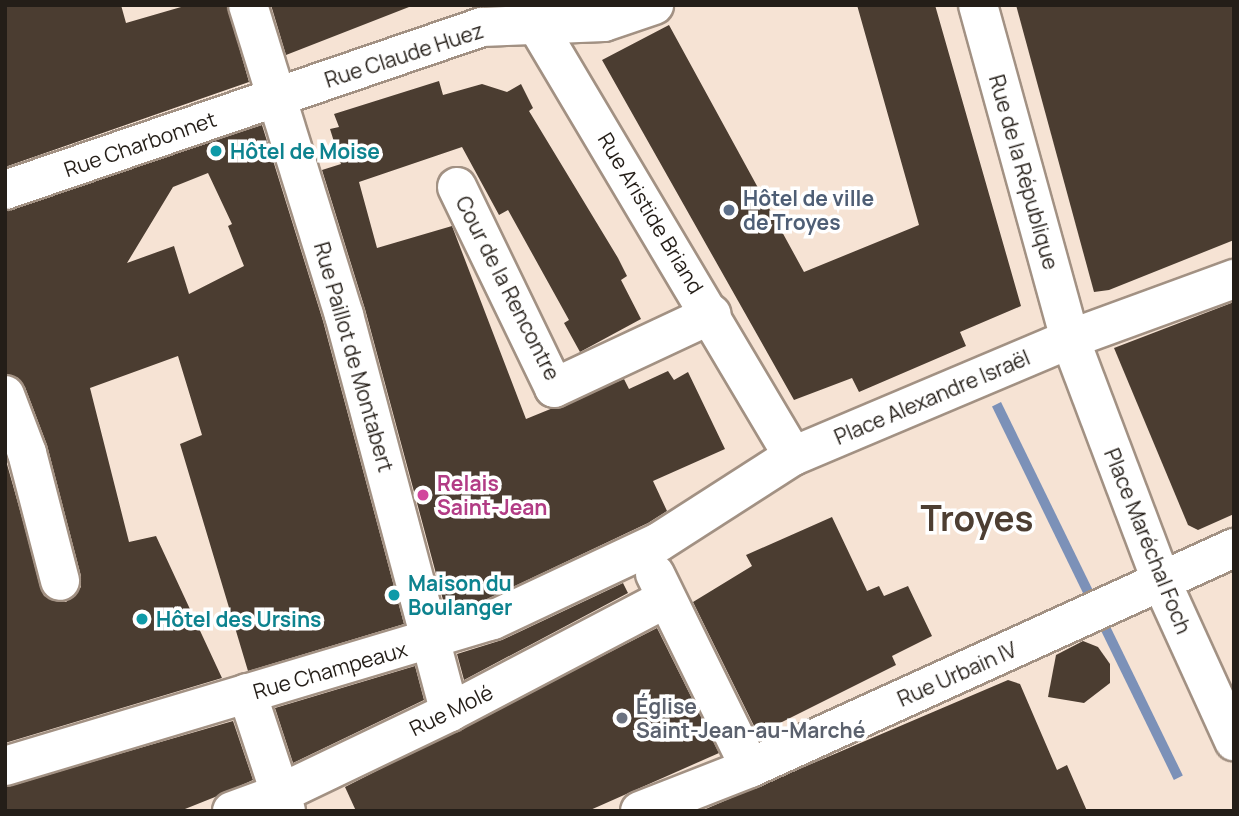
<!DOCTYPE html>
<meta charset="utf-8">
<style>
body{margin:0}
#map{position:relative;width:1239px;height:816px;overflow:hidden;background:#f6e3d4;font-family:Manrope,sans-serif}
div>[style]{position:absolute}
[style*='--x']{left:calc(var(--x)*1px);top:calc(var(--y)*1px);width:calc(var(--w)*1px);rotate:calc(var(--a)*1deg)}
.water>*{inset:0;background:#7c91b8;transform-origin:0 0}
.building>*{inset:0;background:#4b3d31}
.roads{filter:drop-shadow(2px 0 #a29183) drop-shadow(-2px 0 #a29183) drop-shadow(0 2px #a29183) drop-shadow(0 -2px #a29183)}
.street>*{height:38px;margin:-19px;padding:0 19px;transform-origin:19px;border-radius:19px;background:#fff}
.secondary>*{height:38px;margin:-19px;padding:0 19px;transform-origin:19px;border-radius:19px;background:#fff}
.dots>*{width:19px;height:19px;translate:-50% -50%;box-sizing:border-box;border:4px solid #fff;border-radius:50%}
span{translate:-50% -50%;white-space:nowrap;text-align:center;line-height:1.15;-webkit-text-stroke:7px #fff;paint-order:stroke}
.street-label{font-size:21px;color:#241e18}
.culture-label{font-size:21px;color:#0d838f;font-weight:700}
.left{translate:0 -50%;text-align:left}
.service-label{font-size:21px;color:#4e5e75;font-weight:700}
.hotel-label{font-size:21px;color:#b23c85;font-weight:700}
.worship-label{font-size:21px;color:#5b616d;font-weight:700}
.town-label{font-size:35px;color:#4d3e32;font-weight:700}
.frame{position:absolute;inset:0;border:7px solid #241e18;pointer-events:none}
</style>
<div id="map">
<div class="water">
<i style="left:1001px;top:402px;width:212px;height:10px;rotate:64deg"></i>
<i style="left:1107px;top:620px;width:173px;height:10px;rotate:64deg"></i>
</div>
<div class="building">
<i style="clip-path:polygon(5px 5px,121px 5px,126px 23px,188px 5px,227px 5px,249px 82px,5px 167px)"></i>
<i style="clip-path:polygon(271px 5px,409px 5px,409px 7px,286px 55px)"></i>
<i style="clip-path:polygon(857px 5px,935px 5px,1021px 306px,960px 332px,966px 346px,859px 392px,852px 378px,794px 400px,602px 60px,669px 25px,804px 272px,919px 225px)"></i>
<i style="clip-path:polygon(1016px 5px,1234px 5px,1234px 240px,1109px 290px,1094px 292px)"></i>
<i style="clip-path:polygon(439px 81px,443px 95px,482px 84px,507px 92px,521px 84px,533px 108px,529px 111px,618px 258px,627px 276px,621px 280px,641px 319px,580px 352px,564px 323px,569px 320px,508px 210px,499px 215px,462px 147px,359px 182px,377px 248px,452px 226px,526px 419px,624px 379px,629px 389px,668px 371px,674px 380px,688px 372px,725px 449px,653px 481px,667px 511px,648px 523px,485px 600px,446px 611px,365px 309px,322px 170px,341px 164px,330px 129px,339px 127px,334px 114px)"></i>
<i style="clip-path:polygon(evenodd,262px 125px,323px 321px,404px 624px,248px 671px,180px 444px,202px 435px,178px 356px,90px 388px,129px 542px,156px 536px,222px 678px,5px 743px,5px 457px,44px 596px,66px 602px,81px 587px,81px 576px,47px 445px,25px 387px,18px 378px,5px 374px,5px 211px,262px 125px,208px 173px,232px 224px,228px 226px,244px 266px,189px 294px,174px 246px,127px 263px,173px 187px,208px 173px)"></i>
<i style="clip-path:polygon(1234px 302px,1234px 514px,1198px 530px,1188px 525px,1114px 348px)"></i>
<i style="clip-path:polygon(832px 517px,867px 591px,879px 586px,884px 596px,908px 586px,932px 636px,892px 656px,896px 665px,758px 734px,693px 602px,752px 566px,746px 555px)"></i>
<i style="clip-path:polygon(623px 583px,628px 593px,464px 680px,457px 654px,502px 640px)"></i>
<i style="clip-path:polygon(657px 628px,719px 753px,588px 811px,356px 811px,345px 787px)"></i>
<i style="clip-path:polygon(1083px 641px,1098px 647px,1110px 664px,1110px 683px,1084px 703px,1048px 697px,1056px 655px)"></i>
<i style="clip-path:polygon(415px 666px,424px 700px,293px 763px,275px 708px)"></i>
<i style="clip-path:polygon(1008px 680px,1020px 684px,1057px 770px,1067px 765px,1087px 811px,701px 811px)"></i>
<i style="clip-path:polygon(233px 721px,253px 780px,215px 797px,180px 811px,5px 811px,5px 787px)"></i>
</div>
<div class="roads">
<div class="street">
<i style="--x:248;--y:5;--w:325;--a:72.8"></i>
<i style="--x:344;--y:315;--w:411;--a:75.1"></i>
<i style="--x:535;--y:22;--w:505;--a:59.27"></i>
<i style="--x:457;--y:187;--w:223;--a:64.2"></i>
<i style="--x:554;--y:388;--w:174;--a:-25.1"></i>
<i style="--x:5;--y:190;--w:504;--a:-18.87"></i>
<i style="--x:482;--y:27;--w:122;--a:-2.3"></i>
<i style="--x:604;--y:22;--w:53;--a:-18.8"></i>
<i style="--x:5;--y:395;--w:62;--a:69.2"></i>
<i style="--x:27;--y:453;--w:132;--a:75.5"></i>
<i style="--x:655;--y:574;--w:216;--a:63.9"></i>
<i style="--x:247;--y:693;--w:124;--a:71.7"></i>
<i style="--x:5;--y:766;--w:509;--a:-16.66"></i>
<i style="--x:493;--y:620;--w:183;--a:-25.2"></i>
<i style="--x:659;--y:542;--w:159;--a:-32.7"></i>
<i style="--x:793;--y:456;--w:301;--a:-22.9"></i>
<i style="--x:1070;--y:339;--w:175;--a:-20.1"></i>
<i style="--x:232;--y:811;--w:50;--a:-19.9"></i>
<i style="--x:279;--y:794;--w:190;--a:-25.6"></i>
<i style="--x:450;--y:712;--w:243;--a:-27.7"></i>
<i style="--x:640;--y:811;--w:118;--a:-21.4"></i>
<i style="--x:750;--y:768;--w:532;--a:-24.44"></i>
</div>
<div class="secondary">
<i style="--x:978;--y:5;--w:346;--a:74.6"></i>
<i style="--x:1070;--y:339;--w:261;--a:69.3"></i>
<i style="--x:1162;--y:583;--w:174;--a:65.5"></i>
</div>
</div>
<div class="dots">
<i style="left:216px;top:151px;background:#0f9aa8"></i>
<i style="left:729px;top:210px;background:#5c6f8a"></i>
<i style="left:423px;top:495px;background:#d1479c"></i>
<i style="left:394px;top:595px;background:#0f9aa8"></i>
<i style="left:142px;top:619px;background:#0f9aa8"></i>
<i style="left:622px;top:718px;background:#6b7280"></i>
</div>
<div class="street-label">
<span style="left:404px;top:55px;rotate:-18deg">Rue Claude Huez</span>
<span style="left:140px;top:144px;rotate:-19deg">Rue Charbonnet</span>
<span style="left:1024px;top:172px;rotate:74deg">Rue de la République</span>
<span style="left:651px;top:213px;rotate:59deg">Rue Aristide Briand</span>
<span style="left:508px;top:288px;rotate:63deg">Cour de la Rencontre</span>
<span style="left:354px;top:357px;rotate:74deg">Rue Paillot de Montabert</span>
<span style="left:932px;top:397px;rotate:-23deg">Place Alexandre Israël</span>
<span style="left:1148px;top:541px;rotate:68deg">Place Maréchal Foch</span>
<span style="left:330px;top:670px;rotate:-16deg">Rue Champeaux</span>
<span style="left:957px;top:674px;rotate:-24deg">Rue Urbain IV</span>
<span style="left:451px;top:710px;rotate:-26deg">Rue Molé</span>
</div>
<div class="culture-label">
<span class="left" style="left:230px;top:151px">Hôtel de Moise</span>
<span class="left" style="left:408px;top:595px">Maison du<br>Boulanger</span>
<span class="left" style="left:156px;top:619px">Hôtel des Ursins</span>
</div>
<div class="service-label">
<span class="left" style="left:743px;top:210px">Hôtel de ville<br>de Troyes</span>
</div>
<div class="hotel-label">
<span class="left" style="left:437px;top:495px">Relais<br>Saint-Jean</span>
</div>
<div class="worship-label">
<span class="left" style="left:636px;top:718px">Église<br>Saint-Jean-au-Marché</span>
</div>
<div class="town-label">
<span style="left:977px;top:518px">Troyes</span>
</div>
<div class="frame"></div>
</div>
